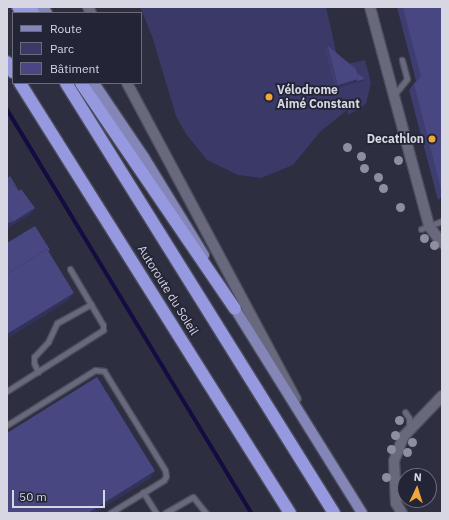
<!DOCTYPE html>
<meta charset="utf-8">
<style>
body{margin:0}
#map{position:relative;width:449px;height:520px;overflow:hidden;background:#2d2e3f;font-family:"IBM Plex Sans",sans-serif}
div>[style]{position:absolute}
[style*='--x']{left:calc(var(--x)*1px);top:calc(var(--y)*1px);width:calc(var(--w)*1px);rotate:calc(var(--a)*1deg)}
.green>*{inset:0;background:#3a3968}
.stream>*{height:3.5px;margin:-1.75px;padding:0 1.75px;transform-origin:1.75px;border-radius:1.75px;background:#140b41}
.roads{filter:drop-shadow(1px 0 #4b4c5b) drop-shadow(-1px 0 #4b4c5b) drop-shadow(0 1px #4b4c5b) drop-shadow(0 -1px #4b4c5b)}
.service>*{height:5px;margin:-2.5px;padding:0 2.5px;transform-origin:2.5px;border-radius:2.5px;background:#68697d}
.minor>*{height:10px;margin:-5px;padding:0 5px;transform-origin:5px;border-radius:5px;background:#68697d}
.primary>*{height:10px;margin:-5px;padding:0 5px;transform-origin:5px;border-radius:5px;background:#8486b8}
.motorway>*{height:12px;margin:-6px;padding:0 6px;transform-origin:6px;border-radius:6px;background:#9799e0}
.trees>*{width:9px;height:9px;margin:-4.5px;border-radius:50%;background:#8d8ea0}
.wall>*{inset:0;background:#3e3d70}
.shaded-wall>*{inset:0;background:#32325b}
.building>*{inset:0;background:#484782}
.dots>*{width:11px;height:11px;translate:-50% -50%;box-sizing:border-box;border:2px solid #232435;border-radius:50%}
span{translate:-50% -50%;white-space:nowrap;text-align:center;line-height:1.15;-webkit-text-stroke:3.5px #232435;paint-order:stroke}
.poi-label{font-size:12px;color:#d6d7e2;font-weight:700}
.left{translate:0 -50%;text-align:left}
.right{translate:-100% -50%;text-align:right}
.street-label{font-size:12px;color:#d6d7e2}
.frame{position:absolute;inset:0;border:8px solid #d6d7e2;pointer-events:none}
.legend{position:absolute;left:12px;top:12px;width:130px;height:72px;box-sizing:border-box;background:#232435;border:1px solid #6b6c7a;margin:0;padding:5px 7px;list-style:none;font-size:12px;color:#d6d7e2}
.legend li{display:flex;align-items:center;gap:8px;height:20px}
.legend b{width:20px;border:1px solid #6b6c7a}
.north{position:absolute;left:397px;top:468px;width:40px;height:40px;box-sizing:border-box;background:#232435;border:1px solid #6b6c7a;border-radius:50%;rotate:4deg;font-size:11px;font-weight:700;line-height:16px;text-align:center;color:#d6d7e2}
.north::after{content:'';display:block;margin:auto;width:14px;height:18px;background:#efa73d;clip-path:polygon(50% 0,100% 100%,50% 72%,0 100%)}
.scale{position:absolute;left:12px;top:490px;width:93px;height:18px;box-sizing:border-box;border:2px solid #d6d7e2;border-top:0;padding-left:5px;font-size:12px;line-height:14px;white-space:nowrap;color:#d6d7e2;-webkit-text-stroke:3px #232435;paint-order:stroke}
</style>
<div id="map">
<div class="green">
<i style="clip-path:polygon(140px 7px,326px 7px,338px 60px,344px 65px,365px 60px,371px 83px,366px 104px,348px 115px,347px 110px,320px 132px,293px 165px,261px 178px,238px 175px,207px 160px,186px 134px,176px 116px,152px 36px)"></i>
</div>
<div class="stream">
<i style="--x:7;--y:109;--w:472;--a:58.8"></i>
</div>
<div class="roads">
<div class="service">
<i style="--x:394;--y:95;--w:21;--a:-51"></i>
<i style="--x:407;--y:79;--w:20;--a:-105"></i>
<i style="--x:421;--y:229;--w:22;--a:-21"></i>
<i style="--x:38;--y:372;--w:10;--a:-114"></i>
<i style="--x:34;--y:363;--w:6;--a:-90"></i>
<i style="--x:34;--y:357;--w:21;--a:-47"></i>
<i style="--x:48;--y:342;--w:21;--a:-65"></i>
<i style="--x:57;--y:323;--w:39;--a:-29"></i>
<i style="--x:7;--y:391;--w:114;--a:-32.4"></i>
<i style="--x:103;--y:330;--w:5;--a:-90"></i>
<i style="--x:103;--y:325;--w:65;--a:-120.5"></i>
<i style="--x:405;--y:412;--w:7;--a:56"></i>
<i style="--x:409;--y:418;--w:11;--a:90"></i>
<i style="--x:7;--y:425;--w:104;--a:-32"></i>
<i style="--x:95;--y:370;--w:9;--a:6"></i>
<i style="--x:104;--y:371;--w:116;--a:58.4"></i>
<i style="--x:165;--y:470;--w:6;--a:81"></i>
<i style="--x:166;--y:476;--w:4;--a:117"></i>
<i style="--x:164;--y:480;--w:63;--a:148.6"></i>
<i style="--x:143;--y:492;--w:25;--a:58"></i>
<i style="--x:165;--y:513;--w:32;--a:-30"></i>
<i style="--x:193;--y:497;--w:21;--a:51"></i>
</div>
<div class="minor">
<i style="--x:88;--y:7;--w:7;--a:63"></i>
<i style="--x:370;--y:7;--w:227;--a:74.9"></i>
<i style="--x:429;--y:226;--w:21;--a:53"></i>
<i style="--x:127;--y:83;--w:358;--a:61.9"></i>
<i style="--x:402;--y:513;--w:12;--a:-121"></i>
<i style="--x:396;--y:503;--w:42;--a:-92.7"></i>
<i style="--x:394;--y:461;--w:26;--a:-69"></i>
<i style="--x:403;--y:437;--w:57;--a:-46.4"></i>
</div>
<div class="primary">
<i style="--x:43;--y:7;--w:7;--a:56"></i>
<i style="--x:94;--y:83;--w:89;--a:56"></i>
<i style="--x:144;--y:157;--w:115;--a:58.5"></i>
<i style="--x:232;--y:304;--w:246;--a:58.1"></i>
</div>
<div class="motorway">
<i style="--x:18;--y:7;--w:7;--a:56"></i>
<i style="--x:29;--y:7;--w:8;--a:50"></i>
<i style="--x:7;--y:62;--w:12;--a:59"></i>
<i style="--x:20;--y:83;--w:508;--a:57.88"></i>
<i style="--x:66;--y:83;--w:507;--a:58.07"></i>
<i style="--x:81;--y:83;--w:273;--a:55.7"></i>
</div>
</div>
<div class="trees">
<i style="left:347px;top:147px"></i>
<i style="left:361px;top:156px"></i>
<i style="left:398px;top:160px"></i>
<i style="left:364px;top:168px"></i>
<i style="left:378px;top:177px"></i>
<i style="left:383px;top:188px"></i>
<i style="left:400px;top:207px"></i>
<i style="left:424px;top:238px"></i>
<i style="left:434px;top:245px"></i>
<i style="left:399px;top:420px"></i>
<i style="left:395px;top:435px"></i>
<i style="left:412px;top:442px"></i>
<i style="left:391px;top:449px"></i>
<i style="left:407px;top:452px"></i>
<i style="left:386px;top:477px"></i>
</div>
<div class="wall">
<i style="clip-path:polygon(397px 7px,442px 7px,442px 196px,438px 200px,409px 90px,416px 81px)"></i>
<i style="clip-path:polygon(328px 46px,357px 73px,365px 79px,363px 81px,335px 89px,325px 50px)"></i>
</div>
<div class="shaded-wall">
<i style="clip-path:polygon(358px 79px,355px 83px,335px 89px,338px 85px)"></i>
<i style="clip-path:polygon(365px 79px,363px 81px,355px 83px,357px 81px)"></i>
<i style="clip-path:polygon(35px 208px,31px 214px,7px 229px,7px 224px)"></i>
<i style="clip-path:polygon(74px 293px,69px 300px,7px 339px,7px 334px)"></i>
<i style="clip-path:polygon(155px 471px,150px 479px,95px 513px,88px 513px)"></i>
</div>
<div class="building">
<i style="clip-path:polygon(403px 7px,442px 7px,442px 193px,414px 84px,421px 77px)"></i>
<i style="clip-path:polygon(328px 46px,356px 69px,358px 79px,338px 85px)"></i>
<i style="clip-path:polygon(357px 73px,365px 79px,357px 81px,358px 79px)"></i>
<i style="clip-path:polygon(10px 176px,19px 191px,7px 179px)"></i>
<i style="clip-path:polygon(7px 179px,19px 191px,21px 189px,35px 208px,11px 223px,12px 221px,7px 213px)"></i>
<i style="clip-path:polygon(7px 213px,12px 221px,7px 224px)"></i>
<i style="clip-path:polygon(35px 226px,50px 250px,48px 251px,47px 249px,7px 274px,7px 243px)"></i>
<i style="clip-path:polygon(47px 249px,74px 293px,7px 334px,7px 274px)"></i>
<i style="clip-path:polygon(97px 377px,155px 471px,88px 513px,7px 513px,7px 433px)"></i>
</div>
<div class="dots">
<i style="left:269px;top:97px;background:#efa73d"></i>
<i style="left:432px;top:139px;background:#efa73d"></i>
</div>
<div class="poi-label">
<span class="left" style="left:277px;top:97px">Vélodrome<br>Aimé Constant</span>
<span class="right" style="left:424px;top:139px">Decathlon</span>
</div>
<div class="street-label">
<span style="left:168px;top:290px;rotate:58deg">Autoroute du Soleil</span>
</div>
<div class="frame"></div>
<ul class="legend">
<li><b style="height:5px;background:#8486b8"></b>Route</li>
<li><b style="height:11px;background:#3a3968"></b>Parc</li>
<li><b style="height:11px;background:#484782"></b>Bâtiment</li>
</ul>
<div class="north">N</div>
<div class="scale">50 m</div>
</div>
